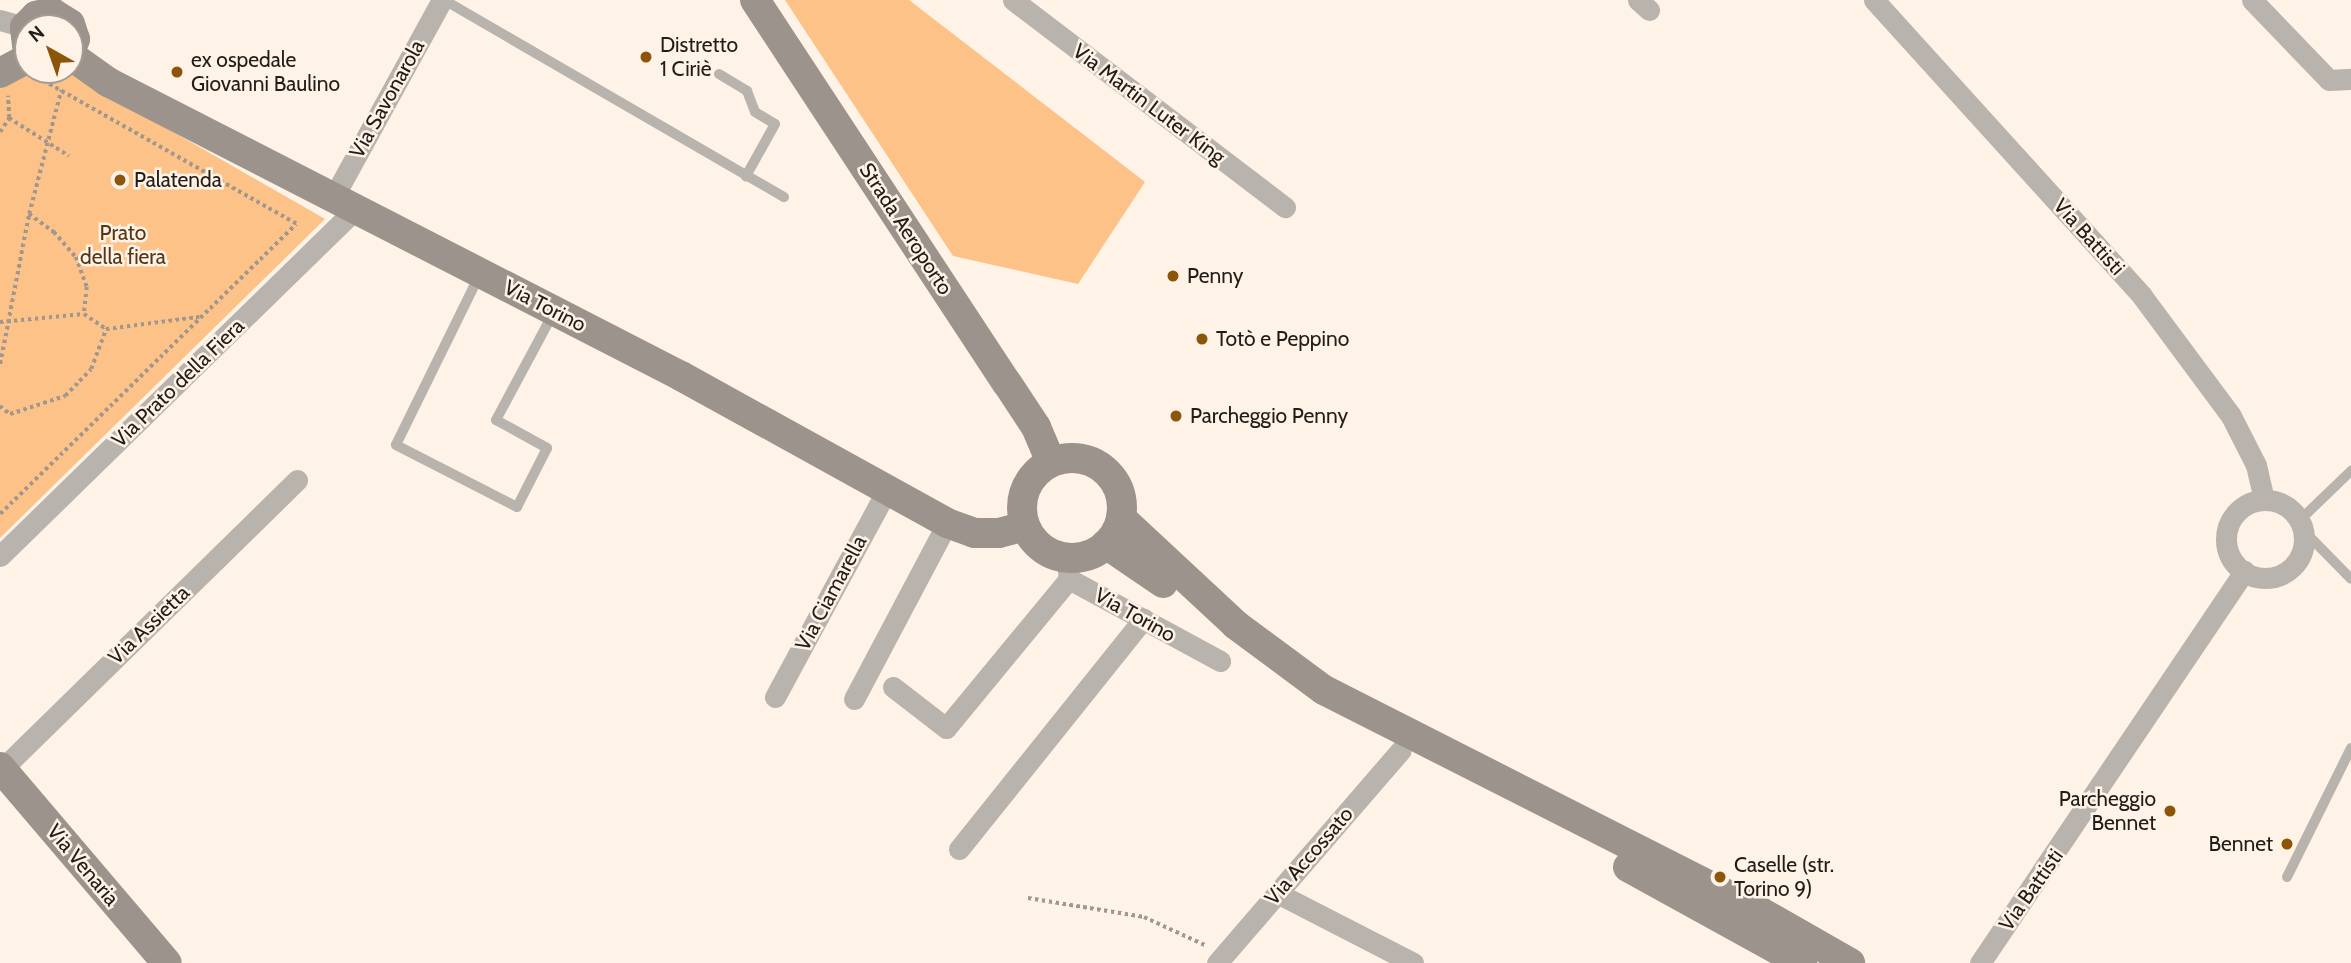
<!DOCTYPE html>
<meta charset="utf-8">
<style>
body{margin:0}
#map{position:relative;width:2351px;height:963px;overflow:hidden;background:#fff2e6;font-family:Cabin,sans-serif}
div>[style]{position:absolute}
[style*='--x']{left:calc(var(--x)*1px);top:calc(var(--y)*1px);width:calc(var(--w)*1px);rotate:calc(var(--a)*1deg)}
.green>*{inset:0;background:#fcc287}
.path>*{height:3.5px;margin-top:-1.75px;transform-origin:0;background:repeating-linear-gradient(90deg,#a0978e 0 3.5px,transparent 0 7px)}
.lane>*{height:10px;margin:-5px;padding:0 5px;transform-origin:5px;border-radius:5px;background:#b9b3ae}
.street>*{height:21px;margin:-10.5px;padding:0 10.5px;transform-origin:10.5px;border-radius:10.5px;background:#b9b3ae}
.street>.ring{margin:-10.5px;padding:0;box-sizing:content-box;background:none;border:21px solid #b9b3ae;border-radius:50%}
.secondary>*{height:30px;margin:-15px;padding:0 15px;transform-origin:15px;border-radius:15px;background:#9c948c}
.secondary>.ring{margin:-15px;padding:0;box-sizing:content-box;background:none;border:30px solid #9c948c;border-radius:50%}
.dots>*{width:19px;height:19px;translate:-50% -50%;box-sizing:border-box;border:4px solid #fff2e6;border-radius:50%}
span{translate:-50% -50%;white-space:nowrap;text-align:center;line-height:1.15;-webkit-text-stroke:5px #fff2e6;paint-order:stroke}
.poi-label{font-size:21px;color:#211d18}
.left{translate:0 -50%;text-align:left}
.right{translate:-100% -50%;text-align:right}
.street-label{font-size:21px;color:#211d18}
.park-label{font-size:21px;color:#533615}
.north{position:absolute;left:14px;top:14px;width:70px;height:70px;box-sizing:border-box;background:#fff2e6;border:2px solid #a69d94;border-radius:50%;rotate:320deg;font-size:19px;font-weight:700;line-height:28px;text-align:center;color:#211d18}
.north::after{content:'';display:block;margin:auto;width:24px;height:32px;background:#8c550a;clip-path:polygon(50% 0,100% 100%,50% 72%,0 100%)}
</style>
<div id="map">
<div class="green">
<i style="clip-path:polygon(785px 0,909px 0,1145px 182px,1078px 284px,953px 256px)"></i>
<i style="clip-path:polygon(28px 70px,67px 71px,325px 219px,0 538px,0 84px)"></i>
</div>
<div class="path">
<i style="--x:9;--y:118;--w:71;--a:32.3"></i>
<i style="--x:0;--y:132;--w:17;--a:-57"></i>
<i style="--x:9;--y:118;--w:22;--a:-93"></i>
<i style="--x:29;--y:214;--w:31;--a:36"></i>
<i style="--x:54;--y:232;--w:33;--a:49"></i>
<i style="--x:76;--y:257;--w:32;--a:70"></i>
<i style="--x:87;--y:287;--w:27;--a:96"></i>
<i style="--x:0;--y:322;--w:84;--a:-5.4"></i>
<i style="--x:84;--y:314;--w:27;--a:34"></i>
<i style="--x:106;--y:329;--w:94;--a:-7.4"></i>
<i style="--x:0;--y:364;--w:153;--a:-79.1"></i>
<i style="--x:29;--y:214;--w:128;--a:-75.5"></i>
<i style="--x:0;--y:406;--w:13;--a:39"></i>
<i style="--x:10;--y:414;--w:58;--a:-18.1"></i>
<i style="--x:65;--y:396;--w:37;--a:-46"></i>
<i style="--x:91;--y:369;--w:43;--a:-69.4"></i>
<i style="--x:0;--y:514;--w:414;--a:-44.4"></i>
<i style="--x:296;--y:224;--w:294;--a:-150.5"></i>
<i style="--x:1028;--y:898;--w:118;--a:9.3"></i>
<i style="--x:1144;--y:917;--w:69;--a:24.7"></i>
</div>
<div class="lane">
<i style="--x:444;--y:0;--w:393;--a:30.1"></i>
<i style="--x:719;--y:74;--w:33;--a:31"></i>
<i style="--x:747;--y:91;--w:22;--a:69"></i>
<i style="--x:755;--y:112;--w:23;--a:31"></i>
<i style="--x:775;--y:124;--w:60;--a:119.1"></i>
<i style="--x:479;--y:276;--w:188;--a:116.2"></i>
<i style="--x:396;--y:445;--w:136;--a:27.1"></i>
<i style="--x:517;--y:507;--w:66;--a:-63"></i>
<i style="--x:547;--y:448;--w:58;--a:-151.2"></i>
<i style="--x:496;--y:420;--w:123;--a:-61.8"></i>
<i style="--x:2300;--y:520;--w:71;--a:-43.9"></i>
<i style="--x:2304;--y:531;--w:67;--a:45.6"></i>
<i style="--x:2287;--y:877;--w:144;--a:-63.6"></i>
</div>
<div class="street">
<i style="--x:1013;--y:0;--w:342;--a:37.3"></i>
<i style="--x:1638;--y:0;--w:15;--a:42"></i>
<i style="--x:1874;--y:0;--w:399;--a:47.8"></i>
<i style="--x:2142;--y:296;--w:149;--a:53.4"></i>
<i style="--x:2231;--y:416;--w:55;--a:63"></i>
<i style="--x:2256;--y:465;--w:36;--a:77"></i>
<i style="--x:2252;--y:0;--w:111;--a:46.1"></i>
<i style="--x:2329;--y:80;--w:22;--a:-3"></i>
<i style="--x:0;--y:20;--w:26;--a:16"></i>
<i style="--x:333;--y:198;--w:226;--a:-61.2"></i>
<i class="ring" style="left:2226px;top:500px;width:57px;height:57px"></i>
<i style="--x:0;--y:556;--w:497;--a:-44.3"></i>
<i style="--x:1066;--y:557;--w:22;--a:82"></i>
<i style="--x:1069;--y:579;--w:172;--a:28.5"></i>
<i style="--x:893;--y:687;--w:67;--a:37.7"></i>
<i style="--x:946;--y:728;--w:193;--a:-50.5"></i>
<i style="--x:775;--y:697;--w:235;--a:-61.6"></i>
<i style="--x:854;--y:699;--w:199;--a:-62.1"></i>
<i style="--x:2;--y:769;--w:413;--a:-44.4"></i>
<i style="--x:959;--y:849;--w:295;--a:-51.3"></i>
<i style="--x:1277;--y:893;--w:153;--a:27.2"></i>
<i style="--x:1217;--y:963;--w:281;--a:-49.2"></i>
<i style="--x:1980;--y:963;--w:473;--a:-56"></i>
</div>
<div class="secondary">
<i style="--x:755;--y:0;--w:458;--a:56.7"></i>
<i style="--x:1007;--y:383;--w:53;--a:56.6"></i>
<i style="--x:1036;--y:427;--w:38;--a:67"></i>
<i style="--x:28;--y:53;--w:26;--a:-97"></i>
<i style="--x:25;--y:27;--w:16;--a:-45"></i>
<i style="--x:36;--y:16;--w:16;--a:-15"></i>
<i style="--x:51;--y:12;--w:22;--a:32"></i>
<i style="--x:70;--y:24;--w:16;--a:72"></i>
<i style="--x:75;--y:39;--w:14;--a:111"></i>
<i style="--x:70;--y:55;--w:47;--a:35.4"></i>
<i style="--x:108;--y:82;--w:644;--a:27.16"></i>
<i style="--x:681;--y:376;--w:304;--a:28.9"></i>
<i style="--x:947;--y:523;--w:29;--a:20"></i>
<i style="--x:974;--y:533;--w:25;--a:0"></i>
<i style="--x:999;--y:533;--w:27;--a:-15"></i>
<i style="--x:0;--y:73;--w:32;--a:-28"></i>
<i class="ring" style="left:1022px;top:458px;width:70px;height:70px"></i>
<i style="--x:1121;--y:518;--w:157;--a:42.9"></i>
<i style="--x:1236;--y:625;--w:109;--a:36.5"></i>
<i style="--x:1324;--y:690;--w:488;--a:26.9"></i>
<i style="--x:1759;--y:911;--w:105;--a:29.7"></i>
<i style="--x:1106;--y:544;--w:69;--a:34.4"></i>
<i style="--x:0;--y:767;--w:257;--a:49.6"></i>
<i style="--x:1628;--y:867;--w:199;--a:28.9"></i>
</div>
<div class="dots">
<i style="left:646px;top:57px;background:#8c550a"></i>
<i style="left:177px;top:72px;background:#8c550a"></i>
<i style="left:120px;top:180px;background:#8c550a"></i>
<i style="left:1173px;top:276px;background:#8c550a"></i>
<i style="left:1202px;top:339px;background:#8c550a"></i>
<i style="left:1176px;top:416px;background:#8c550a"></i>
<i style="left:2170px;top:811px;background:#8c550a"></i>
<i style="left:2287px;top:844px;background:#8c550a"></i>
<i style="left:1720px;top:877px;background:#8c550a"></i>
</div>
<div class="poi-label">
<span class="left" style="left:660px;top:57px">Distretto<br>1 Ciriè</span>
<span class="left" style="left:191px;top:72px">ex ospedale<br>Giovanni Baulino</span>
<span class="left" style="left:134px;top:180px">Palatenda</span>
<span class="left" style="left:1187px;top:276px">Penny</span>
<span class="left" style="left:1216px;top:339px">Totò e Peppino</span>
<span class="left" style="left:1190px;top:416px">Parcheggio Penny</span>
<span class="right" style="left:2156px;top:811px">Parcheggio<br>Bennet</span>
<span class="right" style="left:2273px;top:844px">Bennet</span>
<span class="left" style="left:1734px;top:877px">Caselle (str.<br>Torino 9)</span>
</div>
<div class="street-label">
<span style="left:387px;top:99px;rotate:-61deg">Via Savonarola</span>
<span style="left:1149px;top:104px;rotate:37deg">Via Martin Luter King</span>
<span style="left:906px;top:229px;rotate:57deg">Strada Aeroporto</span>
<span style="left:2089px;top:237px;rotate:48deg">Via Battisti</span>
<span style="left:545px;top:306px;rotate:27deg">Via Torino</span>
<span style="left:178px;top:383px;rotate:-44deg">Via Prato della Fiera</span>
<span style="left:831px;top:593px;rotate:-62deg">Via Ciamarella</span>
<span style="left:1135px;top:615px;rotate:29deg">Via Torino</span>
<span style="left:149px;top:625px;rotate:-44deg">Via Assietta</span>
<span style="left:1309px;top:856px;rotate:-49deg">Via Accossato</span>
<span style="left:83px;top:865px;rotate:50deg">Via Venaria</span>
<span style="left:2031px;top:890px;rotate:-55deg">Via Battisti</span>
</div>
<div class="park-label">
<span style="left:123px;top:245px">Prato<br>della fiera</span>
</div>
<div class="north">N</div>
</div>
